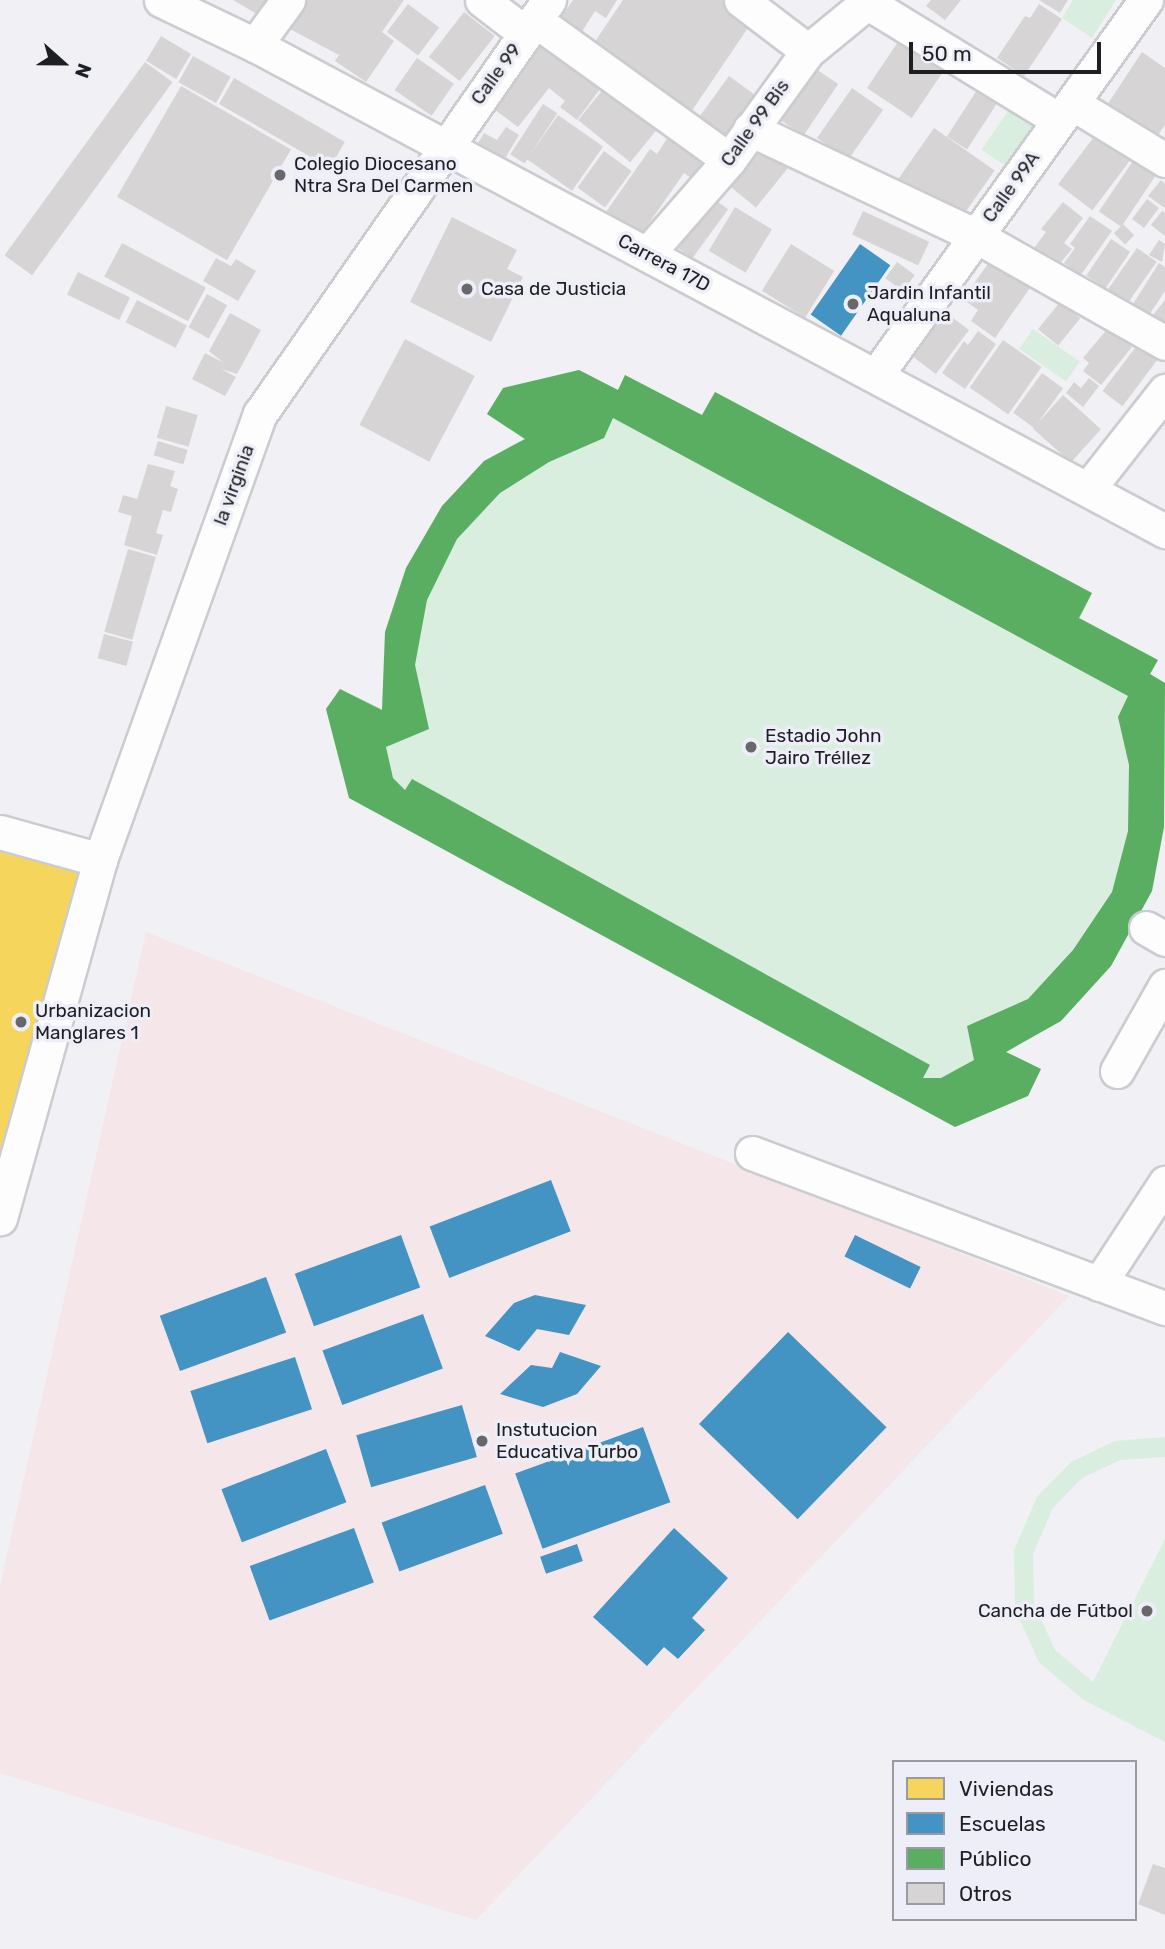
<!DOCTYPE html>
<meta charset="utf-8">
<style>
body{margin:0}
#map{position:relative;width:1165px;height:1949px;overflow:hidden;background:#f0f0f5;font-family:Rubik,sans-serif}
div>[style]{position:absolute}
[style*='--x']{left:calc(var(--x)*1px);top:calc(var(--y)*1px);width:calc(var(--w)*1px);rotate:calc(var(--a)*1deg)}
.education>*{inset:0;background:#f5e6e9}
.green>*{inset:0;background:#d9eedf;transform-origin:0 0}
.homes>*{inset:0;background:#f6d55c}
.schools>*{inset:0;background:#4393c3;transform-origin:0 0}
.public>*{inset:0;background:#5aae61}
.building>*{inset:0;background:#d7d4d6;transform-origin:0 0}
.roads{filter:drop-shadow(2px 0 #cbccd0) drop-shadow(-2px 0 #cbccd0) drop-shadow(0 2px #cbccd0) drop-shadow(0 -2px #cbccd0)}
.minor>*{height:33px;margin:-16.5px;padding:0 16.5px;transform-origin:16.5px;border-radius:16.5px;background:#fdfdfe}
.dots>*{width:19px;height:19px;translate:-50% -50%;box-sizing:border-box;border:4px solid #edeef8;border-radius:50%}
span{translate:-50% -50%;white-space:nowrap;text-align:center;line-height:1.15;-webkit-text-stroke:7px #edeef8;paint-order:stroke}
.street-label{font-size:19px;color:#1e1f22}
.poi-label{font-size:19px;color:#1e1f22}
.left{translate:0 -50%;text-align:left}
.right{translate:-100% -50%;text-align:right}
.legend{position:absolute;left:892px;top:1760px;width:245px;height:161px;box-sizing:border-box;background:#edeef8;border:2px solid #9a9ba2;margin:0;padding:9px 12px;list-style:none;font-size:21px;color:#1e1f22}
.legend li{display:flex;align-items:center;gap:14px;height:35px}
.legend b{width:35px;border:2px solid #9a9ba2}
.north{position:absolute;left:28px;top:28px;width:70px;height:70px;-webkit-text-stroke:5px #edeef8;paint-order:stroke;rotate:111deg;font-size:19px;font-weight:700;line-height:28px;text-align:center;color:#1e1f22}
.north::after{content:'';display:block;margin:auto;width:24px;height:32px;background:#1e1f22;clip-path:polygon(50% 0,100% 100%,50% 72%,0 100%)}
.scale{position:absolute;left:909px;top:42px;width:192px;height:32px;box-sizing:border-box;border:4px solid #1e1f22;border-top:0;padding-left:9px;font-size:21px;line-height:24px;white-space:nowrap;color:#1e1f22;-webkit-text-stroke:5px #edeef8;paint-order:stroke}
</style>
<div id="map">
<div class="education">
<i style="clip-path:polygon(146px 932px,1069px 1296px,476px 1920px,0 1773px,0 1586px)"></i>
</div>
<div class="green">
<i style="clip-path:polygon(1073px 0,1116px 0,1092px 38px,1062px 18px)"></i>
<i style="left:1012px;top:105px;width:36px;height:54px;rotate:34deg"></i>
<i style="left:1033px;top:329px;width:57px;height:24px;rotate:35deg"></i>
<i style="clip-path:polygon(579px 370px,618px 390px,625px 375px,702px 415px,715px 392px,1092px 593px,1080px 618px,1158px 660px,1150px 674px,1165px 683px,1164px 827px,1152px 891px,1111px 966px,1061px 1021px,1007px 1052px,1041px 1069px,1028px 1096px,955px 1127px,349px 798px,326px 709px,340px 689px,382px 709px,385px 632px,406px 568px,442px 506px,484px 461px,524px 439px,487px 414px,503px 388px)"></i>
<i style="clip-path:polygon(1165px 1437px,1165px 1457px,1120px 1460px,1082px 1478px,1053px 1508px,1033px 1554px,1034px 1604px,1055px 1650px,1093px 1682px,1165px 1539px,1165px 1742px,1082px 1699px,1039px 1662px,1015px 1609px,1014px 1550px,1037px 1497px,1071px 1462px,1115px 1441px)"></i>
</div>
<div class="homes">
<i style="clip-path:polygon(0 842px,85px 869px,0 1171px)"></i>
</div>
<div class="schools">
<i style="left:860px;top:244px;width:37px;height:86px;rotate:35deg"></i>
<i style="left:551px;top:1180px;width:55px;height:130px;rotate:69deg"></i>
<i style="left:401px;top:1235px;width:56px;height:113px;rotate:70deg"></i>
<i style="left:855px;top:1235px;width:73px;height:24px;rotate:26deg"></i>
<i style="left:266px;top:1277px;width:59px;height:113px;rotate:70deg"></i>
<i style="clip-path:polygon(535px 1295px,586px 1305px,569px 1335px,537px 1329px,519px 1351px,485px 1336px,514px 1303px)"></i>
<i style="left:423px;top:1314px;width:58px;height:107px;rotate:70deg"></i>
<i style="left:788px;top:1332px;width:137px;height:128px;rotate:44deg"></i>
<i style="clip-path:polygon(560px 1352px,601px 1366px,577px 1394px,543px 1407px,500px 1394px,531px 1365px,552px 1368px)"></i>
<i style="left:295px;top:1357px;width:55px;height:110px;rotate:72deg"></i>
<i style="left:462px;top:1405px;width:54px;height:110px;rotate:74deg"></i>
<i style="left:643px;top:1427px;width:80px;height:136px;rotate:70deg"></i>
<i style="left:326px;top:1449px;width:57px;height:112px;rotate:69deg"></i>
<i style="left:485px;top:1485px;width:52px;height:110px;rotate:70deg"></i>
<i style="left:354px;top:1528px;width:58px;height:111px;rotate:70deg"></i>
<i style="clip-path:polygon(674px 1528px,728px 1578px,692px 1618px,705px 1630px,678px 1659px,664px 1647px,647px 1666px,593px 1617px)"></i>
<i style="left:577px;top:1544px;width:18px;height:39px;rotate:71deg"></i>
</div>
<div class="public">
<i style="clip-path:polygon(evenodd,579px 370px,618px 390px,625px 375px,702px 415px,715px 392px,1092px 593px,1079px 618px,1158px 660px,1150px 674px,1165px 683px,1164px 827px,1152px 891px,1111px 966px,1061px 1021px,1006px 1052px,1041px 1069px,1028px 1096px,955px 1127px,349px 798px,326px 709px,340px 689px,382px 710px,385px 632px,406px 568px,442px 506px,484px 461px,525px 439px,487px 414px,503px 388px,579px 370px,613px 418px,1128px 696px,1118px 717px,1129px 765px,1128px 831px,1112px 892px,1073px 950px,1028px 999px,967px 1026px,974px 1060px,941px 1078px,923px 1078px,930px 1065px,412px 779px,405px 790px,393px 778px,386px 747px,429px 729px,415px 665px,427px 600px,457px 539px,500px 493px,549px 462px,604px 438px,613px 418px)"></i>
</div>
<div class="building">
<i style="clip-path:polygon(233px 0,271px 0,262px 17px)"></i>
<i style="clip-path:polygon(304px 0,404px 0,382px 32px,394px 41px,366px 82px,335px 61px,339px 55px,286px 27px)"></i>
<i style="clip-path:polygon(573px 0,617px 0,606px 18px,595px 11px,576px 41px,555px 27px)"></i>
<i style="clip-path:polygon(623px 0,733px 0,756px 16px,689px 115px,590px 49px)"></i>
<i style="clip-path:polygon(931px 0,961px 0,945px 20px,926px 6px)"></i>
<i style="clip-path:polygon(1039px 0,1068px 0,1060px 13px)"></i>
<i style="left:408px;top:4px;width:39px;height:35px;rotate:37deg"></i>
<i style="clip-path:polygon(1039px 4px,1062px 19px,1024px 76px,997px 58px,1025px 16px,1030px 18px)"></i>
<i style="left:464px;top:12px;width:39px;height:57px;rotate:38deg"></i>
<i style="clip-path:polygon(546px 35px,606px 81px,577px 120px,560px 107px,565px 101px,549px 88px,518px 127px,491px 107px)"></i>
<i style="left:161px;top:36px;width:35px;height:29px;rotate:31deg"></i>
<i style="left:900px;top:39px;width:54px;height:59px;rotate:34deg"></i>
<i style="clip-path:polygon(1142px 52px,1165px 68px,1165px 125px,1154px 141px,1105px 108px)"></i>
<i style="left:193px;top:56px;width:43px;height:30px;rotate:29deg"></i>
<i style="left:417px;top:58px;width:45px;height:39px;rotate:35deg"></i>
<i style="left:145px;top:62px;width:34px;height:239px;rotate:36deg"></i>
<i style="left:810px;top:65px;width:34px;height:62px;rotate:34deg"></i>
<i style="left:729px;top:76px;width:34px;height:59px;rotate:36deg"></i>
<i style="left:234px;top:78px;width:128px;height:30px;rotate:30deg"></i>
<i style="left:609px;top:82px;width:67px;height:49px;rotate:39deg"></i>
<i style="left:181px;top:86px;width:127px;height:128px;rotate:30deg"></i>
<i style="left:979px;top:87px;width:24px;height:59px;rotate:33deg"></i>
<i style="left:852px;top:88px;width:38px;height:61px;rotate:35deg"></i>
<i style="left:543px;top:104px;width:17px;height:60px;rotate:33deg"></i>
<i style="left:558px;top:115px;width:55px;height:54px;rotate:35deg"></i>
<i style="clip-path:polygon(506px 127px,519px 135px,501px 165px,475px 148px,484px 133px,497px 140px)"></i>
<i style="left:934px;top:128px;width:74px;height:63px;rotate:35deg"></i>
<i style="clip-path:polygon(672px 131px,707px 156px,691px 178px,684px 173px,640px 236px,606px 212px,650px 149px,657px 154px)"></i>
<i style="left:1096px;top:134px;width:43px;height:63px;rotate:37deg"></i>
<i style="left:767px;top:143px;width:32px;height:57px;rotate:39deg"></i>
<i style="left:604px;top:151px;width:34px;height:45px;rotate:36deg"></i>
<i style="left:1133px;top:161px;width:27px;height:61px;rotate:34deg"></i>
<i style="clip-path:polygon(1161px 180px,1165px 184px,1165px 208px,1148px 196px)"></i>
<i style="left:703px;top:191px;width:31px;height:61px;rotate:36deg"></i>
<i style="left:1147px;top:199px;width:15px;height:25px;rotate:37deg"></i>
<i style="clip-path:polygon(1063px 202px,1083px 218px,1064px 243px,1072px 249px,1057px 267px,1034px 248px,1046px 232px,1041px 229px)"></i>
<i style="left:735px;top:207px;width:43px;height:51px;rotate:31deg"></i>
<i style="left:863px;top:211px;width:73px;height:26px;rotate:25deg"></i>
<i style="clip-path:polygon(1162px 211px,1165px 213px,1165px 236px,1151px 225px)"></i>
<i style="clip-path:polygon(1090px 216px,1112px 231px,1080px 276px,1064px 263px,1075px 248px,1070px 244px)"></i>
<i style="clip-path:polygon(452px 217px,517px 250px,507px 269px,523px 277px,491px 342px,410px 302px)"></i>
<i style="left:1123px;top:224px;width:16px;height:13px;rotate:45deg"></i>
<i style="left:1111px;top:239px;width:23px;height:44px;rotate:34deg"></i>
<i style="clip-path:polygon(1159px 240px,1165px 244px,1162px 262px,1149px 255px)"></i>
<i style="left:122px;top:243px;width:95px;height:38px;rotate:28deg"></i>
<i style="left:791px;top:244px;width:51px;height:55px;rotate:32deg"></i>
<i style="left:1137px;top:248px;width:24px;height:50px;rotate:35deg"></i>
<i style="clip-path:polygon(216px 258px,231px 266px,236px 259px,256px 271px,238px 301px,203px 281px)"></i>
<i style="clip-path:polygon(992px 258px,1032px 285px,995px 338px,971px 321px,978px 310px,963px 299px)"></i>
<i style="left:897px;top:262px;width:22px;height:20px;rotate:36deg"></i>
<i style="clip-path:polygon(1159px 263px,1165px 267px,1165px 291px,1149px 315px,1133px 304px)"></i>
<i style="left:78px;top:272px;width:58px;height:25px;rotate:26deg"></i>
<i style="left:207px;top:294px;width:23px;height:38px;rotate:29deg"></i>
<i style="left:137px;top:300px;width:56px;height:25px;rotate:27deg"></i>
<i style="clip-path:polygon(1165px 300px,1165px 324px,1153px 315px)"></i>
<i style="left:1060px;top:302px;width:26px;height:35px;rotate:39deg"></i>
<i style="left:945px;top:312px;width:30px;height:55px;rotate:37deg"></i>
<i style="clip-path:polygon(230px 313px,261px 330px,237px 374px,221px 369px,236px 377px,225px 396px,192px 379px,205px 353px,224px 363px,209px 351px)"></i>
<i style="clip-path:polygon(1108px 328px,1132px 347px,1101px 385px,1083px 371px,1089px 363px,1083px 358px)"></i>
<i style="clip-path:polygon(978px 331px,996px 344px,965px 389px,942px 373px,964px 341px,968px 345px)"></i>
<i style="left:405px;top:339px;width:79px;height:97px;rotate:28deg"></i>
<i style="left:1003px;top:340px;width:47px;height:58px;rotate:35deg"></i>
<i style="left:1138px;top:344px;width:25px;height:59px;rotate:37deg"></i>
<i style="left:1042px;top:373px;width:26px;height:49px;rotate:36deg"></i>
<i style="clip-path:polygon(1089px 378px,1099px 386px,1083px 407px,1066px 393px,1074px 382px,1081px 388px)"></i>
<i style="left:1063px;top:395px;width:51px;height:45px;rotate:42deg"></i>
<i style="left:166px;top:406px;width:33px;height:33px;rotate:16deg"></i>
<i style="left:158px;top:441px;width:31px;height:15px;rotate:17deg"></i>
<i style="clip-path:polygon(148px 464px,175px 471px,170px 486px,178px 489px,171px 512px,163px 510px,156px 533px,163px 535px,157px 555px,124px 545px,132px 516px,118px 512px,123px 495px,137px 499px)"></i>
<i style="left:128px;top:549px;width:29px;height:86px;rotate:16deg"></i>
<i style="left:104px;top:634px;width:30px;height:25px;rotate:15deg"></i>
<i style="clip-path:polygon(1153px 1864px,1165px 1868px,1165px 1915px,1138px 1904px)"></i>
</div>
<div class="roads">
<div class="minor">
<i style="--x:161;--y:0;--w:104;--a:25.6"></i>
<i style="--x:255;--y:45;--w:1032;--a:28.11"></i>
<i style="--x:482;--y:0;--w:54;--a:37.5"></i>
<i style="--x:741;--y:0;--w:84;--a:37.3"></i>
<i style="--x:868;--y:3;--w:224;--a:31.5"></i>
<i style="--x:535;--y:20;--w:239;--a:35.8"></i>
<i style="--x:255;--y:45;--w:56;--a:-53.7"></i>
<i style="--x:1072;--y:103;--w:109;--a:31.5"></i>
<i style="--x:750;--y:129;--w:250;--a:25.3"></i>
<i style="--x:976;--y:236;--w:217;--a:29.5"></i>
<i style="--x:647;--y:254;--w:125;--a:-48.9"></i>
<i style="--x:729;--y:160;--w:135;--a:-54.1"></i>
<i style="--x:808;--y:51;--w:80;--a:-39.4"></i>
<i style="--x:877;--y:374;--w:461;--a:-54.3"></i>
<i style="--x:1088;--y:489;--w:125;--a:-51.8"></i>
<i style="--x:0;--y:832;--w:104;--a:15.6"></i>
<i style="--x:100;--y:860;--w:372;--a:105.6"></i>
<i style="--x:100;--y:860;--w:474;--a:-70.3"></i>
<i style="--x:260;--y:414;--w:505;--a:-55.08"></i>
<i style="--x:1146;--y:928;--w:22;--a:30"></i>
<i style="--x:1117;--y:1071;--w:98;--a:-60.5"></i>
<i style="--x:752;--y:1153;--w:441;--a:20.6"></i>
<i style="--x:1099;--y:1284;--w:121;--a:-56.8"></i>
</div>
</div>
<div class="dots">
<i style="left:280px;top:175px;background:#68686c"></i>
<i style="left:467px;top:289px;background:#68686c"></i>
<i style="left:853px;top:304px;background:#68686c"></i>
<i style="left:751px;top:747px;background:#68686c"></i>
<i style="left:21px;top:1022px;background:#68686c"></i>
<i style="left:482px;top:1441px;background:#68686c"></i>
<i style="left:1147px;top:1611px;background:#68686c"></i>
</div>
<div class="street-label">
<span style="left:496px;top:74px;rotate:-54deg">Calle 99</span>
<span style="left:755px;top:123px;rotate:-54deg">Calle 99 Bis</span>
<span style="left:1011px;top:187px;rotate:-54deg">Calle 99A</span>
<span style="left:664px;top:263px;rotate:28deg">Carrera 17D</span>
<span style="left:234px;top:485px;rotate:-70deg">la virginia</span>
</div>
<div class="poi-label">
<span class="left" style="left:294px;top:175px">Colegio Diocesano<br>Ntra Sra Del Carmen</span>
<span class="left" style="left:481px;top:289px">Casa de Justicia</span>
<span class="left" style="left:867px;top:304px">Jardin Infantil<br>Aqualuna</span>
<span class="left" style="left:765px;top:747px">Estadio John<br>Jairo Tréllez</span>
<span class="left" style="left:35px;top:1022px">Urbanizacion<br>Manglares 1</span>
<span class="left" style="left:496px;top:1441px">Instutucion<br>Educativa Turbo</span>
<span class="right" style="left:1133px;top:1611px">Cancha de Fútbol</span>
</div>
<ul class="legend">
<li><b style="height:19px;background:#f6d55c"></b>Viviendas</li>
<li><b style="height:19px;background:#4393c3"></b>Escuelas</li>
<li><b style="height:19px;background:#5aae61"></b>Público</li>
<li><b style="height:19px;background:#d7d4d6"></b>Otros</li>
</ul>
<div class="north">N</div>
<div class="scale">50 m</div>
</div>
